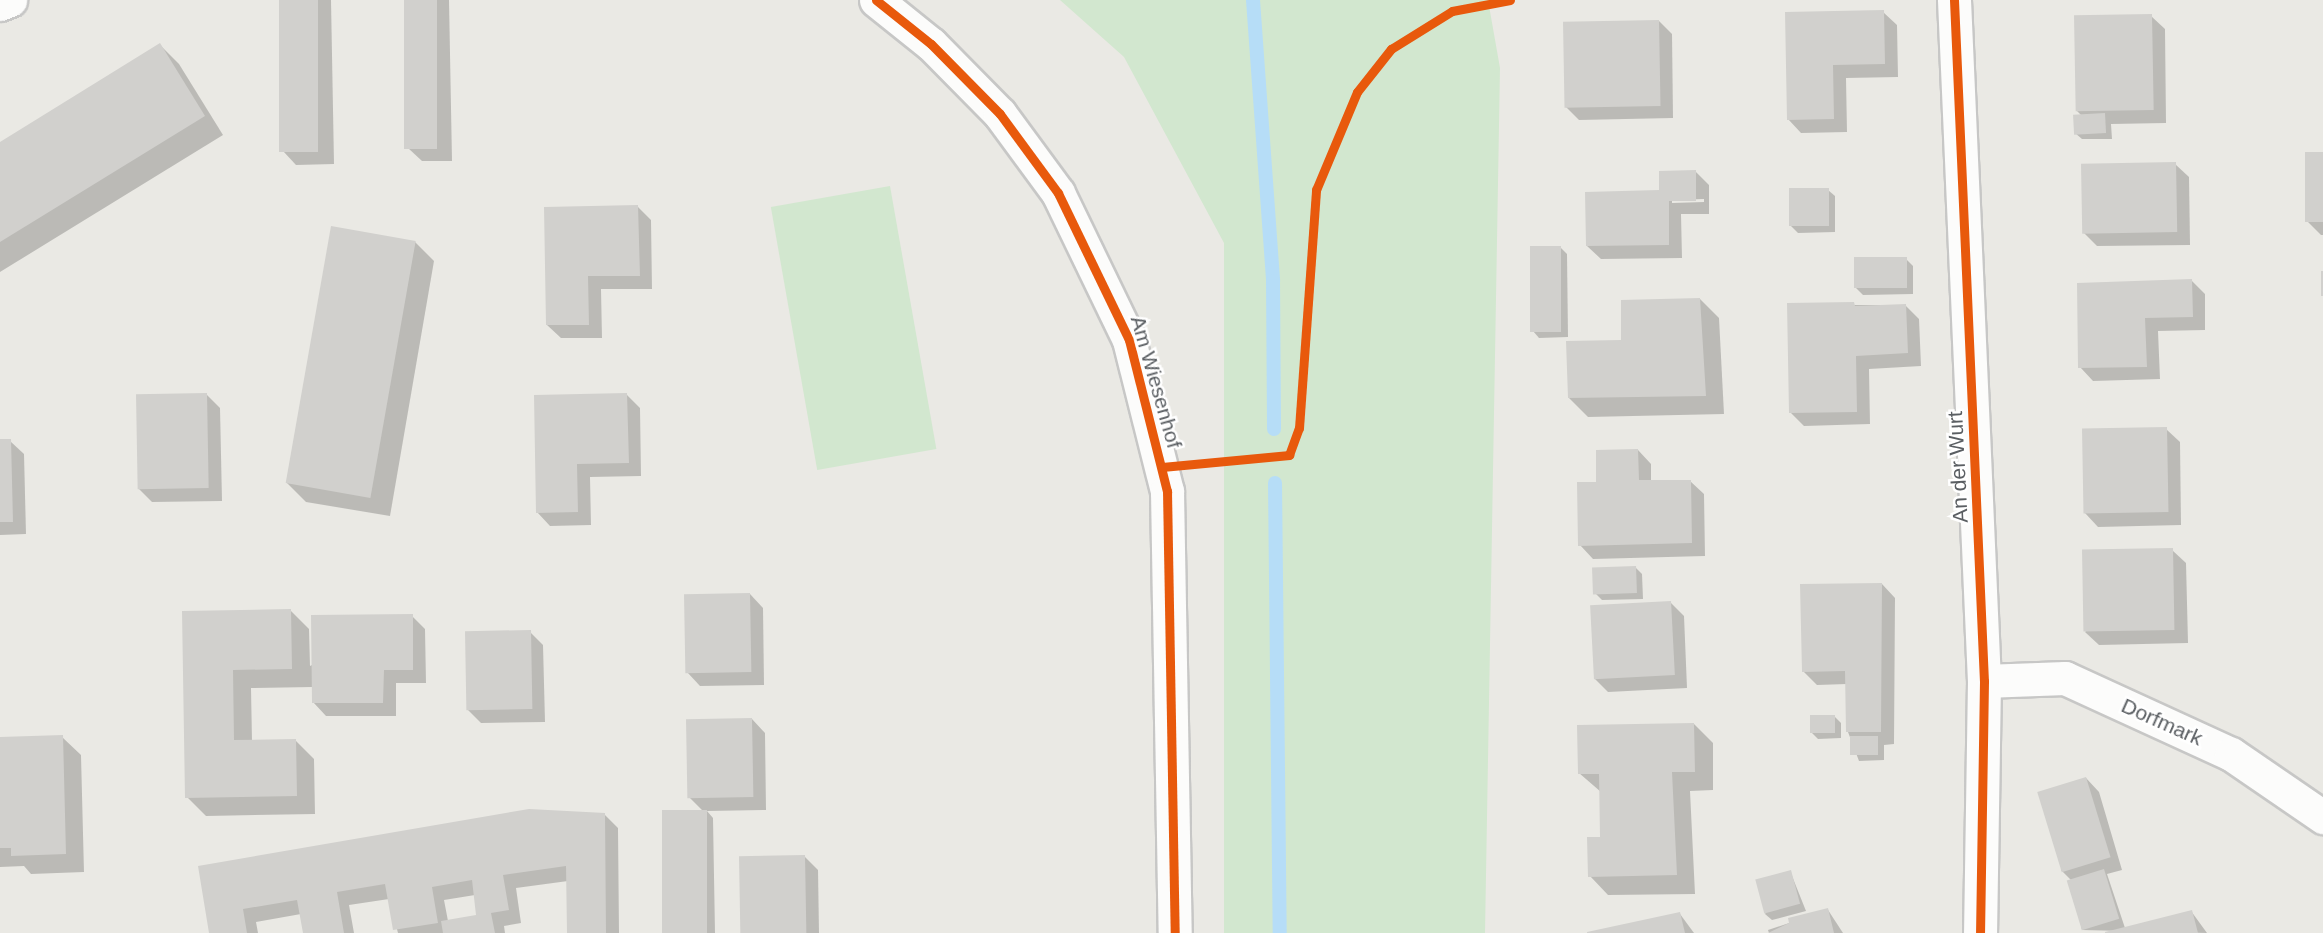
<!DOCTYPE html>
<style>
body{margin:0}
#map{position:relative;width:2323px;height:933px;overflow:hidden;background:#eae9e4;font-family:Arial,sans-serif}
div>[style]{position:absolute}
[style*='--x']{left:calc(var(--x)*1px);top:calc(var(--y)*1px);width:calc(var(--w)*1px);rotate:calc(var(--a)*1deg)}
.green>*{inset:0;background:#d2e7cf;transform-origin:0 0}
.shadow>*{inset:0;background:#0003}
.stream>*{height:14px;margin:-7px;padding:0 7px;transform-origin:7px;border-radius:7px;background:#b6ddf7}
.building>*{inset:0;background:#d1d0cd;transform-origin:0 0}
.roads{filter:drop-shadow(2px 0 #c7c7c6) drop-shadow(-2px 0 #c7c7c6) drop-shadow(0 2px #c7c7c6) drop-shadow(0 -2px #c7c7c6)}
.minor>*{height:33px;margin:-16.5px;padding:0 16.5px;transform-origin:16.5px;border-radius:16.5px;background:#fcfcfb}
.cycleway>*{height:9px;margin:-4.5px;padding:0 4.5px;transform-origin:4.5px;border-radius:4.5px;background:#e8590c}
span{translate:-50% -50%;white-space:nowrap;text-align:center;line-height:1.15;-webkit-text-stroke:5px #fff;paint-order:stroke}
.street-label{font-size:21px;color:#5a5e62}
</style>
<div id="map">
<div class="green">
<i style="clip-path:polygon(1060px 0,1488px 0,1500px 68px,1485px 933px,1224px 933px,1224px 243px,1124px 57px)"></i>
<i style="left:890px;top:186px;width:267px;height:121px;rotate:80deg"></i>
</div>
<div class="shadow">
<i style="clip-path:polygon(280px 0,331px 0,334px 164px,296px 165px,283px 151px)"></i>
<i style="clip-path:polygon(406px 0,449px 0,452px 161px,422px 161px,408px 148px)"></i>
<i style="clip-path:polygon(1883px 12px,1897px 25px,1898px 77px,1846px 78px,1847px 132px,1801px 133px,1788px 119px,1786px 14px)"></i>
<i style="clip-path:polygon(2151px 16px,2165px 29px,2166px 123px,2111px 124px,2112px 139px,2082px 139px,2075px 133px,2081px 115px,2077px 111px)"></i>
<i style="clip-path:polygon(1659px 21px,1672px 34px,1673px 118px,1579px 120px,1566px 107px)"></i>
<i style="clip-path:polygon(160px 45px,179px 64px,223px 135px,0 272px,0 144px)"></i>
<i style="clip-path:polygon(2323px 153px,2323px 235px,2321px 235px,2308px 222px)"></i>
<i style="clip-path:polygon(2175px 164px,2189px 177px,2190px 245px,2097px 246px,2084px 233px)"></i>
<i style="clip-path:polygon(evenodd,1695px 171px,1709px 185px,1709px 214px,1681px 214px,1682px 258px,1601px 259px,1587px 246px,1695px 171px,1704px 199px,1704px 202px,1672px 203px,1672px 200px,1704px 199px)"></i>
<i style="clip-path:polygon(1828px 190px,1835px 196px,1835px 232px,1798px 233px,1791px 226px)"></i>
<i style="clip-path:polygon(638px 207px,651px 220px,652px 289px,601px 289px,602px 338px,561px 338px,547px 325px)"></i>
<i style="clip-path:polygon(415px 242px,434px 261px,390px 516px,306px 502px,287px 483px)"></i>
<i style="clip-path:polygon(1560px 247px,1567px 254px,1568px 337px,1539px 338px,1533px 331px)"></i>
<i style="clip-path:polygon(1906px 259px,1913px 266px,1913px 294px,1863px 295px,1856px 288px)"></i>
<i style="clip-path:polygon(2191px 280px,2205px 294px,2205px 330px,2158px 331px,2160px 379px,2093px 381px,2080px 367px)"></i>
<i style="clip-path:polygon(1700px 299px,1719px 318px,1724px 414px,1588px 417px,1569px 398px)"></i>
<i style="clip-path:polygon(1789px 305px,1905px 305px,1919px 319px,1921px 366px,1869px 369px,1870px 424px,1804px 426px,1791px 413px)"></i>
<i style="clip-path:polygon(207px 395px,220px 408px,222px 501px,152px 502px,139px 489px)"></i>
<i style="clip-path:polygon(627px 395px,640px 408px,641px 476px,590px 477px,591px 525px,550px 526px,537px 512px)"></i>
<i style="clip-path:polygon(2166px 429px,2180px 442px,2181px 525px,2098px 527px,2085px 513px)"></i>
<i style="clip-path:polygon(0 441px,10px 441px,24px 454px,26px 534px,0 535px)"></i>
<i style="clip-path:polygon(1638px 450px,1651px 464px,1651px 482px,1690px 481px,1704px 494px,1705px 556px,1593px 559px,1580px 545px,1598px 483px)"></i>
<i style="clip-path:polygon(2172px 550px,2186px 563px,2188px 643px,2099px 645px,2085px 632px)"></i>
<i style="clip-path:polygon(1636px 568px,1642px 574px,1643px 599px,1602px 600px,1595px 593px)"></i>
<i style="clip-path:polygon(1882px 584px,1895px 598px,1894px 744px,1884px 745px,1884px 760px,1859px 761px,1848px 732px,1847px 684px,1817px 685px,1803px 671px)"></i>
<i style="clip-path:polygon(750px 594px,763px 608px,764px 685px,700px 686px,687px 672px)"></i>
<i style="clip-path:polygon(1670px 602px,1684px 616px,1687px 688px,1608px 692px,1595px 679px)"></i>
<i style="clip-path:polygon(290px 610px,309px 629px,310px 666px,412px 616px,425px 629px,426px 683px,396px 683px,396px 716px,326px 716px,313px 702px,313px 687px,251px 688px,252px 741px,295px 740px,314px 759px,315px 814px,206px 816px,187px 797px,184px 612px)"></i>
<i style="clip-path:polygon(530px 632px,543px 645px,545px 722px,481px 723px,468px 710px)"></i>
<i style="clip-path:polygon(1834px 716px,1841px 723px,1841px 738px,1818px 739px,1811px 732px)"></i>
<i style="clip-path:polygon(752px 719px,765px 733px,766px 810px,707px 811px,713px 818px,715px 933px,665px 933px,703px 811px,689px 797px)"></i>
<i style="clip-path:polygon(1694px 724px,1713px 743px,1713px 790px,1690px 791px,1695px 894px,1608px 895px,1590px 876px,1602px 838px,1601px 792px,1579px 773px)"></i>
<i style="clip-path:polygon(62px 737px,81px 755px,84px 872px,31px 874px,24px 866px,0 867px,0 738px)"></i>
<i style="clip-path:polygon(2086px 778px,2099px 792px,2122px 870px,2107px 874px,2125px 928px,2191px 911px,2207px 933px,2082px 930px,2071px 880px,2061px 870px)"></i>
<i style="clip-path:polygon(evenodd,604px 814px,618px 828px,619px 933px,568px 933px,568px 881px,516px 888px,521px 923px,504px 926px,505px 933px,398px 933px,389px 899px,349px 905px,354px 933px,304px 933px,301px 914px,256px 922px,258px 933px,210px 933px,199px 867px,604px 814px,475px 895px,478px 916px,448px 921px,444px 900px,475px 895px)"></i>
<i style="clip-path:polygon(805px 857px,818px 870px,819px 933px,742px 933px)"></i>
<i style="clip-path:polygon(1790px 871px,1806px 911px,1772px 920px,1765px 914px)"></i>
<i style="clip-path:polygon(1828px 910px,1843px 933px,1769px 933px,1768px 930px)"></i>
<i style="clip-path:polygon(1680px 914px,1694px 933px,1590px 933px)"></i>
</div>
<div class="stream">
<i style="--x:1253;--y:0;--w:282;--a:85.9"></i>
<i style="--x:1273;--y:281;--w:148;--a:89.6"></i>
<i style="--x:1275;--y:483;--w:450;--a:89.4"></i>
</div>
<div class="building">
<i style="left:279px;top:0;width:39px;height:152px"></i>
<i style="left:404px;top:0;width:33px;height:149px"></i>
<i style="clip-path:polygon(1884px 10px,1885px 64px,1833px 65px,1834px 119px,1787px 120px,1785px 12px)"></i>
<i style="left:2152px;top:14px;width:96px;height:78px;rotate:89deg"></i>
<i style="left:1659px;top:20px;width:86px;height:96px;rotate:89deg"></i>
<i style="clip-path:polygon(160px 43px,205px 116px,0 242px,0 142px)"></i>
<i style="left:2105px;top:113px;width:20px;height:32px;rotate:87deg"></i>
<i style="left:2305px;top:152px;width:18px;height:70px"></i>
<i style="left:2176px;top:162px;width:70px;height:95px;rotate:89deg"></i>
<i style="clip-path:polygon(1696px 170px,1696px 201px,1669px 201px,1669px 245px,1586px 246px,1585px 192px,1659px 190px,1659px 171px)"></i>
<i style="left:1829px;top:188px;width:38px;height:40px;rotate:90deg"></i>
<i style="clip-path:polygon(638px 205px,640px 276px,588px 276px,589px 325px,546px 325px,544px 207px)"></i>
<i style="left:331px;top:226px;width:86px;height:261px;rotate:10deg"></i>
<i style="left:1530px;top:246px;width:31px;height:86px"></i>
<i style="left:1907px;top:257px;width:31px;height:53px;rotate:90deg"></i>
<i style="left:2321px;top:271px;width:2px;height:25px"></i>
<i style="clip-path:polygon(2192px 279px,2193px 317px,2145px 318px,2147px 367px,2078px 368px,2077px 283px)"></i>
<i style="clip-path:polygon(1700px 298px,1706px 396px,1568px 398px,1566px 341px,1621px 340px,1621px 300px)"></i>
<i style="clip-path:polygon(1854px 302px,1855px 306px,1906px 304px,1908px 353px,1856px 356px,1857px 412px,1789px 413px,1787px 303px)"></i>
<i style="left:207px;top:393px;width:95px;height:71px;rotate:89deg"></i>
<i style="clip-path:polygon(627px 393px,629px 463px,577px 464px,578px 512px,536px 513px,534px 395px)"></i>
<i style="left:2167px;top:427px;width:85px;height:85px;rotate:89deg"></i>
<i style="clip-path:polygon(0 439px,11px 439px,13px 522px,0 522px)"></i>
<i style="clip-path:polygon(1638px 449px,1639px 480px,1691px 480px,1692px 543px,1578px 546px,1577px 482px,1596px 482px,1596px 450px)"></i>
<i style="left:2173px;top:548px;width:82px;height:91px;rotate:89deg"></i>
<i style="left:1636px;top:566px;width:27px;height:44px;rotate:88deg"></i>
<i style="clip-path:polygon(1882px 583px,1881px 732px,1846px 732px,1845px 671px,1802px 672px,1800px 584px)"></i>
<i style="left:750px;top:593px;width:79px;height:66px;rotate:89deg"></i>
<i style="left:1671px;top:601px;width:74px;height:81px;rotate:87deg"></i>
<i style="clip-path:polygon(291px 609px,292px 669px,233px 670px,234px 740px,296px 739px,297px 796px,185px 798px,182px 611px)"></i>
<i style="clip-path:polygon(413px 614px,413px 670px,384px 670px,383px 703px,312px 703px,311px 615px)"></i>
<i style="left:531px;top:630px;width:79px;height:66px;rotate:89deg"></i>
<i style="left:1810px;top:715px;width:25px;height:18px"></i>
<i style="left:752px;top:718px;width:79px;height:66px;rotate:89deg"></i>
<i style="clip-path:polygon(1694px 723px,1695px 772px,1672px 772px,1677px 875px,1588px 877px,1587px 837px,1600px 837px,1599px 774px,1578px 774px,1577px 725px)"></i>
<i style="clip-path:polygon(63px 735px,66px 854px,11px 856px,11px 848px,0 848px,0 737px)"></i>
<i style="left:1850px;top:736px;width:28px;height:19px"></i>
<i style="left:2086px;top:777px;width:84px;height:51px;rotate:73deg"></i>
<i style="clip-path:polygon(529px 809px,605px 813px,606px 933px,567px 933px,566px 866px,503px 875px,509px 910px,491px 913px,495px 933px,443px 933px,441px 921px,476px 915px,472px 880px,432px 887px,438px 923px,393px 930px,385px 884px,337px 892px,344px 933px,303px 933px,297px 900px,243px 909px,247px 933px,209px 933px,198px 866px)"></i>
<i style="left:662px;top:810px;width:45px;height:123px"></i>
<i style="left:805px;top:855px;width:78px;height:66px;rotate:89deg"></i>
<i style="left:2104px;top:869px;width:52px;height:39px;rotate:73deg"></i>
<i style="left:1791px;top:870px;width:35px;height:37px;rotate:75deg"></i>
<i style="clip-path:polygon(1828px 908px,1834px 933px,1768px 933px,1789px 923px,1788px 918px)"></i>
<i style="clip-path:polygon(2192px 910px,2198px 933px,2105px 933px,2105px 932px)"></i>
<i style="clip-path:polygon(1680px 912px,1685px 933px,1587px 933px,1587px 932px)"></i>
</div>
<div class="roads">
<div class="minor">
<i style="--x:876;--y:0;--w:70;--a:38.7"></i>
<i style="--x:931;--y:44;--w:98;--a:45.4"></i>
<i style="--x:1000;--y:114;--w:98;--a:53.7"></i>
<i style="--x:1058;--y:193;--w:163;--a:64.2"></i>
<i style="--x:1129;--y:340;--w:156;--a:75.9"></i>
<i style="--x:1167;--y:491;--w:442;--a:89"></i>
<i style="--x:1954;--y:0;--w:682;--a:87.48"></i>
<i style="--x:1984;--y:681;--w:252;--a:90.9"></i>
<i style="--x:0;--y:4;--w:11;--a:-22"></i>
<i style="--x:1984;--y:681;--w:81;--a:-2.1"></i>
<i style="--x:2065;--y:678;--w:183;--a:24.6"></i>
<i style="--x:2231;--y:754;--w:112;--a:34.4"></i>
</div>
</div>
<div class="cycleway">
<i style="--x:876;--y:0;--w:70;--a:38.7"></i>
<i style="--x:931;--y:44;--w:98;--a:45.4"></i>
<i style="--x:1000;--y:114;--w:98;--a:53.7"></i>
<i style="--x:1058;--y:193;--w:163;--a:64.2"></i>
<i style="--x:1129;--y:340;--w:156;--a:75.9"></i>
<i style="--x:1167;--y:491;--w:442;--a:89"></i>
<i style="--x:1954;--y:0;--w:682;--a:87.48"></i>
<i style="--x:1984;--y:681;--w:252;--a:90.9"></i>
<i style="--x:1162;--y:467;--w:128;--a:-5.4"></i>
<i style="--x:1289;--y:455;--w:29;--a:-70"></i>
<i style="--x:1299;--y:428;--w:239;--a:-85.9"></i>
<i style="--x:1316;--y:190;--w:106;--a:-67.3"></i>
<i style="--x:1357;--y:92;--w:55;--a:-51.7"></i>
<i style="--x:1391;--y:49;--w:72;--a:-31.9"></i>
<i style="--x:1452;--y:11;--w:59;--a:-10.7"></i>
</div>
<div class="street-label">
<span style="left:1156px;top:382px;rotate:74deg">Am Wiesenhof</span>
<span style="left:1958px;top:467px;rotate:-93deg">An der Wurt</span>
<span style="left:2162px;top:722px;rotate:24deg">Dorfmark</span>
</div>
</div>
